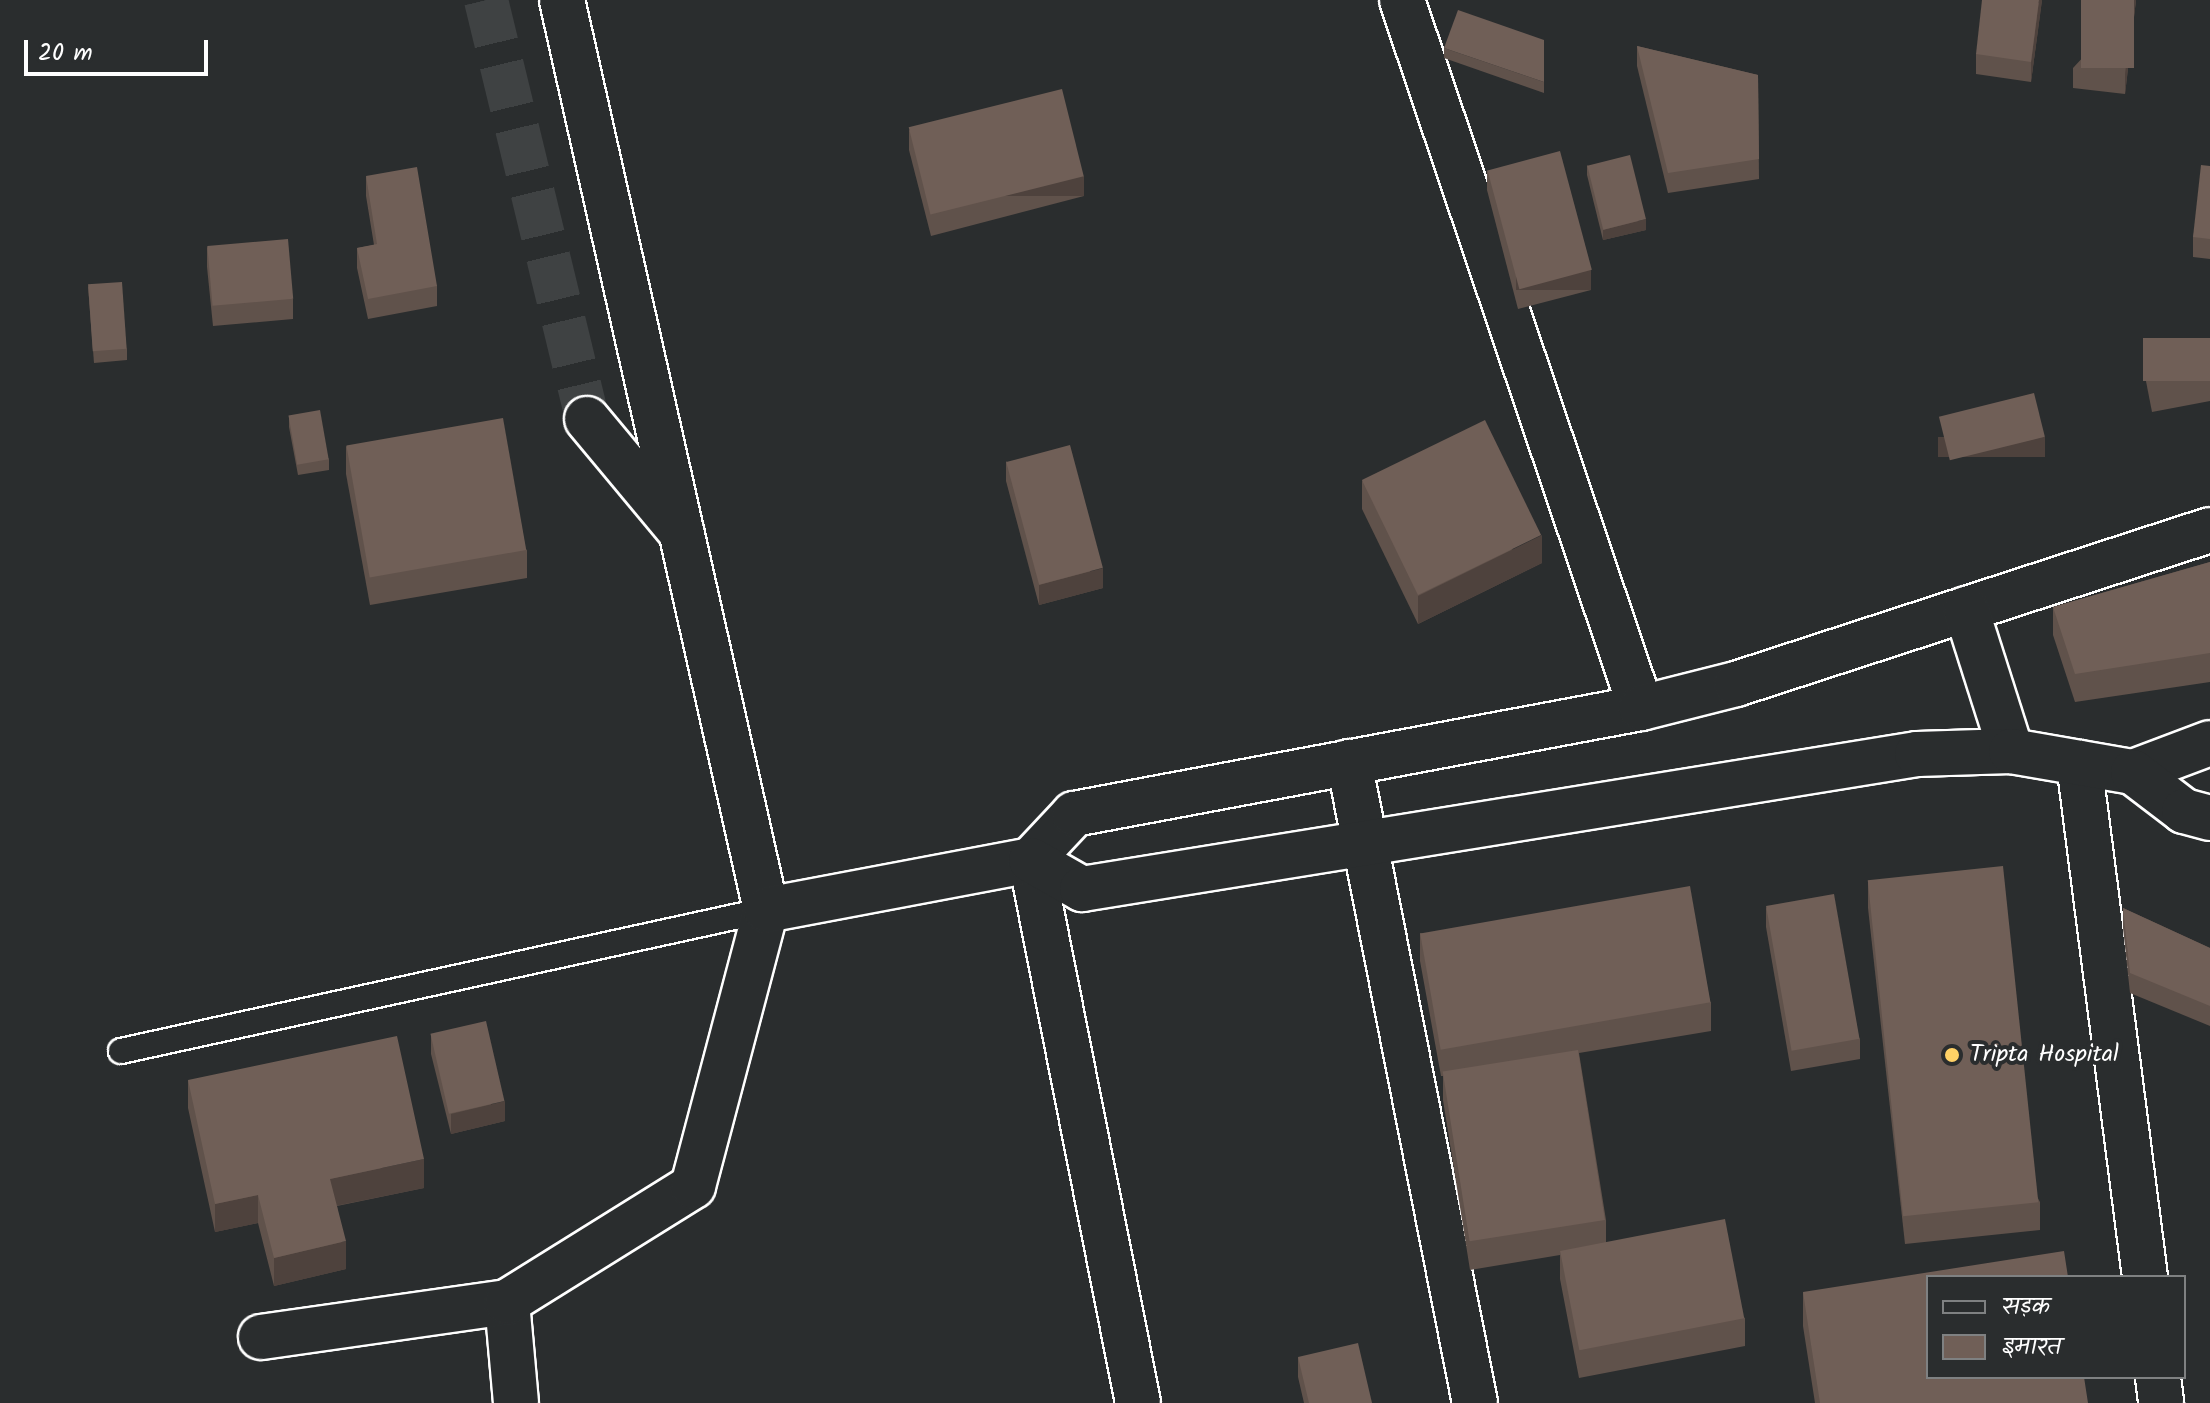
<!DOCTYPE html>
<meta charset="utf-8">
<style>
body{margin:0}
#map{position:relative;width:2210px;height:1403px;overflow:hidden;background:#2a2d2e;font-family:Kalam,"Playpen Sans Deva",sans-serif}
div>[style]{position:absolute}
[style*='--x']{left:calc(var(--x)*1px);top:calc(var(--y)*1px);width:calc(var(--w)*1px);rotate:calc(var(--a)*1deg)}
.street-tunnel>*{height:44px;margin-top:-22px;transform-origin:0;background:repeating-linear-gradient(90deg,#3f4243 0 44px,transparent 0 66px)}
.roads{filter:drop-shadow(2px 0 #fff) drop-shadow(-2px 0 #fff) drop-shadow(0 2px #fff) drop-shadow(0 -2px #fff)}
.lane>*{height:24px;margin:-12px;padding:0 12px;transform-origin:12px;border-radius:12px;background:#2a2d2e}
.street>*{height:44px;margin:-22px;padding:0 22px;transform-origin:22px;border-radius:22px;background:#2a2d2e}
.secondary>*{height:44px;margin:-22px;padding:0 22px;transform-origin:22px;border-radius:22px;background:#2a2d2e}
.wall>*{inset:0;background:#60524b}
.shaded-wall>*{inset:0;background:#4e423d;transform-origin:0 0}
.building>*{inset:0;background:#705f57;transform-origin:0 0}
.dots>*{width:22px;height:22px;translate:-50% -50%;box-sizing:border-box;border:4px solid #2a2d2e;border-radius:50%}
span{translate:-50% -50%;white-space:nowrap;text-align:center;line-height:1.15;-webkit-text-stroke:8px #2a2d2e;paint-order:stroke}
.poi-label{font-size:24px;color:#fff}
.left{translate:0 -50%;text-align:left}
.legend{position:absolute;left:1926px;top:1275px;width:260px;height:104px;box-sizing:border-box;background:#2a2d2e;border:2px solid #7f8182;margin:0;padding:10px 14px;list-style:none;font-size:24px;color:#fff}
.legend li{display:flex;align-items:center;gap:16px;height:40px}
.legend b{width:40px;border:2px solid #7f8182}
.scale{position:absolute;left:24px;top:40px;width:184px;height:36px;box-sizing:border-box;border:4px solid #fff;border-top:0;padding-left:10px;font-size:24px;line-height:28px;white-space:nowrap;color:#fff;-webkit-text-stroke:6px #2a2d2e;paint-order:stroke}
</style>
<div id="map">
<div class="street-tunnel">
<i style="--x:486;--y:0;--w:431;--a:76.4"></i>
</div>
<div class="roads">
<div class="lane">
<i style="--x:121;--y:1051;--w:660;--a:-12.33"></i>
</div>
<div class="street">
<i style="--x:1402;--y:0;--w:747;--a:71.35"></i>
<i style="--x:587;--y:419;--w:147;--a:50.2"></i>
<i style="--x:1349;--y:762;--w:653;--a:78.88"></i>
<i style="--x:2079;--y:763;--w:518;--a:82.68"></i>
<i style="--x:1031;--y:860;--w:553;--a:78.85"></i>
<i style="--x:507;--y:1302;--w:101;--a:84.9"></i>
<i style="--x:261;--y:1337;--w:248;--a:-8.1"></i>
<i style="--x:507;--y:1302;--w:219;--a:-31.9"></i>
<i style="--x:693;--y:1186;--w:285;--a:-75.2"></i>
<i style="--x:2158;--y:1377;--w:26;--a:83"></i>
</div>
<div class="secondary">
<i style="--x:562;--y:0;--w:933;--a:77.36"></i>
<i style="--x:766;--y:910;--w:270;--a:-10.7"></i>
<i style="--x:1031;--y:860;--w:63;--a:-46.9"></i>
<i style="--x:1074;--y:814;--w:577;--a:-10.59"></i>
<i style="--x:1641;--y:708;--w:98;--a:-14.2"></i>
<i style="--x:1736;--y:684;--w:498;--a:-18"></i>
<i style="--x:1966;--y:609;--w:149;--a:72.4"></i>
<i style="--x:2133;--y:772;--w:82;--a:-20.6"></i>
<i style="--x:1031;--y:860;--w:59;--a:29.6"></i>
<i style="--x:1082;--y:889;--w:846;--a:-9.18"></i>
<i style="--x:1917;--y:754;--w:94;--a:-1.8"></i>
<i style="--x:2011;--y:751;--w:124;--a:9.8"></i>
<i style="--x:2133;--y:772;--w:64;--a:37.4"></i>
<i style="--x:2184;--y:811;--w:27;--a:15"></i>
</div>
</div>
<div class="wall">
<i style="clip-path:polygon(2042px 0,2031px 82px,1976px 74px,1976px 54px)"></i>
<i style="clip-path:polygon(2136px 0,2125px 94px,2073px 88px,2073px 68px)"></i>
<i style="clip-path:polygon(1637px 46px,1758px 75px,1759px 179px,1668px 193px,1637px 66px)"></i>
<i style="clip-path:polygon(1444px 48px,1544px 82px,1544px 93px,1444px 58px)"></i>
<i style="clip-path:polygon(909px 130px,1084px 196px,931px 236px,909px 150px)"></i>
<i style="clip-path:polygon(1587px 165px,1646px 230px,1603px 240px,1587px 175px)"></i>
<i style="clip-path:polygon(2210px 166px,2210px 259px,2193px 257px,2193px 237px)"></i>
<i style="clip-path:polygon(1487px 170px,1591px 290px,1518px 309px,1487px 190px)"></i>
<i style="clip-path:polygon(366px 176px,437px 286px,437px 306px,368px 319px,357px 268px,357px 248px,374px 245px,366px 196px)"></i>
<i style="clip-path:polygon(207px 247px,293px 299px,293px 319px,213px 326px,207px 267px)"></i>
<i style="clip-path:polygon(88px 286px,127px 349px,127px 360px,94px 363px)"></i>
<i style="clip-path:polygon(2210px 338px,2210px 401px,2152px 412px,2144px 371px,2144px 351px)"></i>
<i style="clip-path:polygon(289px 416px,329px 459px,329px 470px,298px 475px,289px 427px)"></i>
<i style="clip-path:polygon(346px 446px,527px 550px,527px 578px,370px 605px,346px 474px)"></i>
<i style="clip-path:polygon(1006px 461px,1103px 588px,1039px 605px,1006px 481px)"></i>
<i style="clip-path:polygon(1362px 481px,1542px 563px,1418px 624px,1362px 509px)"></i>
<i style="clip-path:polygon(2210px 562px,2210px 682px,2075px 702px,2053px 635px,2053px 607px)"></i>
<i style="clip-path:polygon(1868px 880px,2040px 1202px,2040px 1230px,1905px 1244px,1868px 908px)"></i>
<i style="clip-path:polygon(1766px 907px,1860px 1039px,1860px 1059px,1791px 1071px,1766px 927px)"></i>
<i style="clip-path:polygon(2123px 908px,2210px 948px,2210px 1026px,2130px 993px,2123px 928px)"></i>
<i style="clip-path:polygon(1420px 933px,1711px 1002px,1711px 1031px,1579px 1053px,1606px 1220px,1606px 1242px,1745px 1318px,1745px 1346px,1579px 1378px,1560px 1279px,1560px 1255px,1470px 1270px,1443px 1100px,1443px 1076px,1441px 1076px,1420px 961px)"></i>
<i style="clip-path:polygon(431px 1034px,505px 1121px,451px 1134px,431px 1054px)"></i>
<i style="clip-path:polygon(188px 1080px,424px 1188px,337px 1206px,346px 1269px,274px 1286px,258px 1223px,215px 1232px,188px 1108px)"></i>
<i style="clip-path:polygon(1803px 1292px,2088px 1403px,1815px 1403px,1803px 1326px)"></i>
<i style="clip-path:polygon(1298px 1357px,1372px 1403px,1304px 1403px,1298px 1377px)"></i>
</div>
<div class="shaded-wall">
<i style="clip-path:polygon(2039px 0,2042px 0,2031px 82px,2031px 62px)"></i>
<i style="clip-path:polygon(2134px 0,2136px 0,2125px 94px,2125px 74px)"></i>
<i style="left:1084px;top:176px;width:20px;height:158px;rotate:90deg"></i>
<i style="clip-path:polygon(1646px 219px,1646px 230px,1603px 240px,1603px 230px)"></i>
<i style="left:1591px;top:270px;width:20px;height:75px;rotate:90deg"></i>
<i style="left:2045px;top:437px;width:20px;height:107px;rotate:90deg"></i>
<i style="clip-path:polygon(1542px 535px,1542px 563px,1418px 624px,1418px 596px)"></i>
<i style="clip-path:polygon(1103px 568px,1103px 588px,1039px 605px,1039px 585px)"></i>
<i style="clip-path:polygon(505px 1101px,505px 1121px,451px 1134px,451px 1114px)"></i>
<i style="clip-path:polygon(424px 1159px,424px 1188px,330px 1207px,330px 1179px)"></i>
<i style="clip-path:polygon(258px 1195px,258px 1223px,215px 1232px,215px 1204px)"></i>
<i style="clip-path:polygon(346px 1241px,346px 1269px,274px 1286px,274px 1258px)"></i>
</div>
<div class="building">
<i style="clip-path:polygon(1982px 0,2039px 0,2031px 62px,1976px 54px)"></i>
<i style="left:2081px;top:0;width:53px;height:68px"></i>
<i style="clip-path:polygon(1458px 10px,1544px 40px,1544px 82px,1444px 48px)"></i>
<i style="clip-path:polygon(1637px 46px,1758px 75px,1759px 159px,1668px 173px)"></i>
<i style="left:1062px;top:89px;width:90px;height:158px;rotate:76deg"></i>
<i style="left:1560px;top:151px;width:123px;height:75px;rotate:75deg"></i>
<i style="left:1630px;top:155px;width:66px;height:44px;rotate:76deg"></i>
<i style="clip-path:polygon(2201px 165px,2210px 166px,2210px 239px,2193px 237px)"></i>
<i style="clip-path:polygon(417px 167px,437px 286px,368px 299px,357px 248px,377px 244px,366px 176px)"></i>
<i style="left:288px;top:239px;width:60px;height:81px;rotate:85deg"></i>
<i style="left:122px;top:282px;width:67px;height:34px;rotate:86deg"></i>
<i style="left:2210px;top:338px;width:43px;height:67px;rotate:90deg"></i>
<i style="left:2034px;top:393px;width:45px;height:98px;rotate:76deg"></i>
<i style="left:320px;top:410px;width:50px;height:32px;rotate:80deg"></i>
<i style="left:503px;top:418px;width:134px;height:159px;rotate:80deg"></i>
<i style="left:1485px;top:420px;width:128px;height:137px;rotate:64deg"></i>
<i style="left:1070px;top:445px;width:127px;height:66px;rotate:75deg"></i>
<i style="clip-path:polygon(2210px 562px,2210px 653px,2075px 674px,2053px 607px)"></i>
<i style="left:2003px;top:866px;width:338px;height:136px;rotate:84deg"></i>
<i style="left:1690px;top:886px;width:118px;height:274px;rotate:80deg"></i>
<i style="left:1834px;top:894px;width:147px;height:69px;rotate:80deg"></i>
<i style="clip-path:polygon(2123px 908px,2210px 948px,2210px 1006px,2130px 973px)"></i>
<i style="left:486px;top:1021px;width:82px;height:57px;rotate:77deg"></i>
<i style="clip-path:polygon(397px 1036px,424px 1159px,330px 1179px,346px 1241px,274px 1258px,258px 1195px,215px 1204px,188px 1080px)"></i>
<i style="left:1578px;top:1050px;width:172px;height:137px;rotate:81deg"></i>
<i style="left:1725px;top:1219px;width:101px;height:168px;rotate:79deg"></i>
<i style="clip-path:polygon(2064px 1251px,2068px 1277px,1928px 1277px,1928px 1377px,2084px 1377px,2088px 1403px,1820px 1403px,1803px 1292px)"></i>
<i style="clip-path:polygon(1358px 1343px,1372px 1403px,1309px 1403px,1298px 1357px)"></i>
</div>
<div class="dots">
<i style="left:1952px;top:1055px;background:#ffd166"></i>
</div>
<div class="poi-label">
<span class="left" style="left:1970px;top:1055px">Tripta Hospital</span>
</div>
<ul class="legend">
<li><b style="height:10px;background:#2a2d2e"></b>सड़क</li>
<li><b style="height:22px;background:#705f57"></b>इमारत</li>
</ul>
<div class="scale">20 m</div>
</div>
